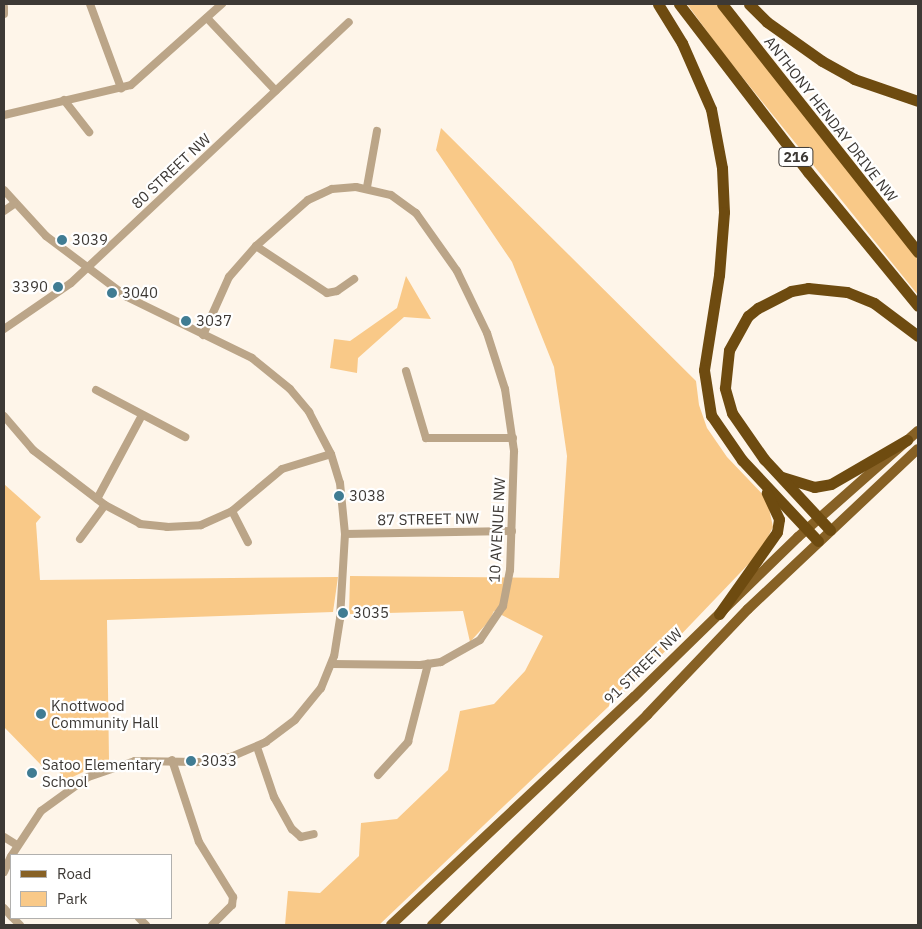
<!DOCTYPE html>
<style>
body{margin:0}
#map{position:relative;width:922px;height:929px;overflow:hidden;background:#fef5e9;font-family:"IBM Plex Sans",sans-serif}
div>[style]{position:absolute}
[style*='--x']{left:calc(var(--x)*1px);top:calc(var(--y)*1px);width:calc(var(--w)*1px);rotate:calc(var(--a)*1deg)}
.green>*{inset:0;background:#f9c988}
.minor>*{height:8px;margin:-4px;padding:0 4px;transform-origin:4px;border-radius:4px;background:#bba588}
.major>*{height:10px;margin:-5px;padding:0 5px;transform-origin:5px;border-radius:5px;background:#876125}
.highway>*{height:11px;margin:-5.5px;padding:0 5.5px;transform-origin:5.5px;border-radius:5.5px;background:#6e4b10}
.dots>*{width:14px;height:14px;translate:-50% -50%;box-sizing:border-box;border:2px solid #fff;border-radius:50%}
span{translate:-50% -50%;white-space:nowrap;text-align:center;line-height:1.15;-webkit-text-stroke:4.5px #fff;paint-order:stroke}
.shield-label span{padding:1px 4px;background:#fff;border:1px solid;border-radius:4px;-webkit-text-stroke-width:0}
.shield-label{font-size:14px;color:#3d3935;font-weight:700}
.street-label{font-size:15px;color:#3d3935}
.poi-label{font-size:15px;color:#3d3935}
.left{translate:0 -50%;text-align:left}
.right{translate:-100% -50%;text-align:right}
.frame{position:absolute;inset:0;border:5px solid #3d3935;pointer-events:none}
.legend{position:absolute;left:10px;top:854px;width:162px;height:65px;box-sizing:border-box;background:#fff;border:1px solid #b1b0ae;margin:0;padding:6px 9px;list-style:none;font-size:15px;color:#3d3935}
.legend li{display:flex;align-items:center;gap:10px;height:25px}
.legend b{width:25px;border:1px solid #b1b0ae}
</style>
<div id="map">
<div class="green">
<i style="clip-path:polygon(687px 4px,717px 4px,918px 259px,918px 295px,722px 52px)"></i>
<i style="clip-path:polygon(441px 128px,696px 381px,699px 405px,707px 428px,727px 457px,767px 499px,773px 527px,761px 551px,649px 668px,379px 925px,285px 925px,288px 891px,320px 893px,359px 856px,361px 823px,397px 819px,448px 770px,460px 711px,494px 704px,525px 671px,543px 636px,494px 611px,489px 621px,470px 642px,463px 611px,349px 614px,350px 576px,559px 578px,567px 456px,554px 367px,512px 262px,436px 150px)"></i>
<i style="clip-path:polygon(406px 276px,431px 319px,404px 317px,358px 358px,357px 373px,330px 368px,334px 339px,350px 341px,397px 308px)"></i>
<i style="clip-path:polygon(4px 484px,41px 517px,36px 523px,40px 580px,338px 577px,333px 612px,107px 620px,109px 760px,66px 780px,51px 762px,43px 767px,4px 727px)"></i>
</div>
<div class="minor">
<i style="--x:90;--y:4;--w:90;--a:69.7"></i>
<i style="--x:4;--y:7;--w:7;--a:90"></i>
<i style="--x:207;--y:18;--w:100;--a:46.6"></i>
<i style="--x:64;--y:100;--w:41;--a:52"></i>
<i style="--x:4;--y:115;--w:130;--a:-13.3"></i>
<i style="--x:131;--y:85;--w:122;--a:-41.7"></i>
<i style="--x:367;--y:187;--w:57;--a:-79.9"></i>
<i style="--x:4;--y:190;--w:62;--a:47.6"></i>
<i style="--x:46;--y:236;--w:101;--a:37"></i>
<i style="--x:127;--y:297;--w:139;--a:26"></i>
<i style="--x:252;--y:358;--w:49;--a:39.2"></i>
<i style="--x:290;--y:389;--w:30;--a:50"></i>
<i style="--x:309;--y:412;--w:47;--a:62.4"></i>
<i style="--x:331;--y:454;--w:30;--a:73"></i>
<i style="--x:340;--y:483;--w:51;--a:84.4"></i>
<i style="--x:345;--y:534;--w:85;--a:93.4"></i>
<i style="--x:340;--y:619;--w:37;--a:99"></i>
<i style="--x:334;--y:656;--w:35;--a:112"></i>
<i style="--x:321;--y:688;--w:41;--a:129.1"></i>
<i style="--x:295;--y:720;--w:36;--a:143"></i>
<i style="--x:266;--y:742;--w:39;--a:157"></i>
<i style="--x:230;--y:757;--w:33;--a:171"></i>
<i style="--x:197;--y:762;--w:62;--a:-179.1"></i>
<i style="--x:135;--y:761;--w:50;--a:161.2"></i>
<i style="--x:88;--y:777;--w:58;--a:144.1"></i>
<i style="--x:41;--y:811;--w:53;--a:123.4"></i>
<i style="--x:4;--y:211;--w:12;--a:-35"></i>
<i style="--x:256;--y:246;--w:85;--a:33.5"></i>
<i style="--x:327;--y:293;--w:10;--a:-11"></i>
<i style="--x:337;--y:291;--w:21;--a:-35"></i>
<i style="--x:4;--y:329;--w:81;--a:-34.5"></i>
<i style="--x:71;--y:283;--w:381;--a:-43.2"></i>
<i style="--x:203;--y:335;--w:64;--a:-65.9"></i>
<i style="--x:229;--y:277;--w:41;--a:-48.9"></i>
<i style="--x:256;--y:246;--w:69;--a:-41.5"></i>
<i style="--x:308;--y:200;--w:26;--a:-25"></i>
<i style="--x:332;--y:189;--w:24;--a:-5"></i>
<i style="--x:356;--y:187;--w:36;--a:13"></i>
<i style="--x:391;--y:195;--w:31;--a:36"></i>
<i style="--x:416;--y:213;--w:71;--a:54.7"></i>
<i style="--x:457;--y:271;--w:69;--a:64.2"></i>
<i style="--x:487;--y:333;--w:59;--a:72.2"></i>
<i style="--x:505;--y:389;--w:63;--a:81.7"></i>
<i style="--x:514;--y:451;--w:119;--a:91.9"></i>
<i style="--x:510;--y:570;--w:37;--a:101"></i>
<i style="--x:503;--y:606;--w:41;--a:124.1"></i>
<i style="--x:480;--y:640;--w:45;--a:150.6"></i>
<i style="--x:441;--y:662;--w:21;--a:172"></i>
<i style="--x:420;--y:665;--w:88;--a:-179.3"></i>
<i style="--x:406;--y:371;--w:70;--a:73.4"></i>
<i style="--x:426;--y:438;--w:87;--a:0"></i>
<i style="--x:96;--y:390;--w:101;--a:27.8"></i>
<i style="--x:4;--y:416;--w:45;--a:49.5"></i>
<i style="--x:33;--y:450;--w:91;--a:37.4"></i>
<i style="--x:105;--y:505;--w:40;--a:28"></i>
<i style="--x:140;--y:524;--w:27;--a:6"></i>
<i style="--x:167;--y:527;--w:34;--a:-3"></i>
<i style="--x:201;--y:525;--w:34;--a:-24"></i>
<i style="--x:232;--y:511;--w:65;--a:-40"></i>
<i style="--x:282;--y:469;--w:51;--a:-17"></i>
<i style="--x:97;--y:499;--w:95;--a:-61.8"></i>
<i style="--x:232;--y:511;--w:35;--a:63"></i>
<i style="--x:345;--y:534;--w:167;--a:-1"></i>
<i style="--x:80;--y:539;--w:42;--a:-53.7"></i>
<i style="--x:257;--y:747;--w:53;--a:71.2"></i>
<i style="--x:274;--y:797;--w:37;--a:61"></i>
<i style="--x:292;--y:829;--w:12;--a:42"></i>
<i style="--x:301;--y:837;--w:13;--a:-13"></i>
<i style="--x:172;--y:760;--w:86;--a:71.8"></i>
<i style="--x:199;--y:842;--w:65;--a:58.3"></i>
<i style="--x:233;--y:897;--w:8;--a:97"></i>
<i style="--x:232;--y:905;--w:28;--a:135"></i>
<i style="--x:378;--y:775;--w:45;--a:-47.7"></i>
<i style="--x:408;--y:742;--w:81;--a:-75.6"></i>
<i style="--x:4;--y:837;--w:15;--a:32"></i>
<i style="--x:4;--y:872;--w:17;--a:-66"></i>
<i style="--x:4;--y:908;--w:11;--a:49"></i>
<i style="--x:13;--y:918;--w:10;--a:45"></i>
<i style="--x:139;--y:918;--w:10;--a:45"></i>
</div>
<div class="major">
<i style="--x:391;--y:925;--w:333;--a:-43.2"></i>
<i style="--x:634;--y:697;--w:229;--a:-44.3"></i>
<i style="--x:798;--y:537;--w:160;--a:-41.5"></i>
<i style="--x:432;--y:925;--w:301;--a:-44.3"></i>
<i style="--x:647;--y:715;--w:146;--a:-46.4"></i>
<i style="--x:748;--y:609;--w:233;--a:-43.3"></i>
</div>
<div class="highway">
<i style="--x:658;--y:4;--w:46;--a:58.4"></i>
<i style="--x:682;--y:43;--w:72;--a:66.3"></i>
<i style="--x:711;--y:109;--w:60;--a:79.4"></i>
<i style="--x:722;--y:168;--w:44;--a:87.4"></i>
<i style="--x:724;--y:212;--w:63;--a:94.5"></i>
<i style="--x:719;--y:275;--w:96;--a:99"></i>
<i style="--x:704;--y:370;--w:46;--a:81.2"></i>
<i style="--x:711;--y:415;--w:55;--a:55.4"></i>
<i style="--x:742;--y:460;--w:111;--a:46.8"></i>
<i style="--x:679;--y:4;--w:212;--a:52.5"></i>
<i style="--x:808;--y:172;--w:173;--a:50.6"></i>
<i style="--x:722;--y:4;--w:316;--a:51.7"></i>
<i style="--x:749;--y:4;--w:25;--a:45"></i>
<i style="--x:767;--y:22;--w:67;--a:35.3"></i>
<i style="--x:822;--y:61;--w:37;--a:29"></i>
<i style="--x:854;--y:79;--w:68;--a:19"></i>
<i style="--x:782;--y:477;--w:34;--a:17"></i>
<i style="--x:814;--y:487;--w:17;--a:-10"></i>
<i style="--x:831;--y:484;--w:88;--a:-30.1"></i>
<i style="--x:830;--y:530;--w:97;--a:-132.9"></i>
<i style="--x:764;--y:459;--w:56;--a:-124.8"></i>
<i style="--x:732;--y:413;--w:26;--a:-106"></i>
<i style="--x:725;--y:388;--w:38;--a:-84"></i>
<i style="--x:729;--y:350;--w:39;--a:-61"></i>
<i style="--x:748;--y:316;--w:13;--a:-39"></i>
<i style="--x:758;--y:308;--w:37;--a:-27"></i>
<i style="--x:791;--y:291;--w:17;--a:-10"></i>
<i style="--x:808;--y:288;--w:39;--a:6"></i>
<i style="--x:847;--y:292;--w:29;--a:22"></i>
<i style="--x:874;--y:303;--w:55;--a:36.9"></i>
<i style="--x:719;--y:614;--w:100;--a:-54.7"></i>
<i style="--x:777;--y:532;--w:13;--a:-81"></i>
<i style="--x:779;--y:519;--w:29;--a:-115"></i>
</div>
<div class="dots">
<i style="left:62px;top:240px;background:#407c93"></i>
<i style="left:58px;top:287px;background:#407c93"></i>
<i style="left:112px;top:293px;background:#407c93"></i>
<i style="left:186px;top:321px;background:#407c93"></i>
<i style="left:339px;top:496px;background:#407c93"></i>
<i style="left:343px;top:613px;background:#407c93"></i>
<i style="left:41px;top:714px;background:#407c93"></i>
<i style="left:191px;top:761px;background:#407c93"></i>
<i style="left:32px;top:773px;background:#407c93"></i>
</div>
<div class="shield-label">
<span style="left:796px;top:157px">216</span>
</div>
<div class="street-label">
<span style="left:831px;top:119px;rotate:52deg">ANTHONY HENDAY DRIVE NW</span>
<span style="left:171px;top:171px;rotate:-43deg">80 STREET NW</span>
<span style="left:428px;top:519px;rotate:-1deg">87 STREET NW</span>
<span style="left:497px;top:530px;rotate:-87deg">10 AVENUE NW</span>
<span style="left:643px;top:666px;rotate:-44deg">91 STREET NW</span>
</div>
<div class="poi-label">
<span class="left" style="left:72px;top:240px">3039</span>
<span class="right" style="left:48px;top:287px">3390</span>
<span class="left" style="left:122px;top:293px">3040</span>
<span class="left" style="left:196px;top:321px">3037</span>
<span class="left" style="left:349px;top:496px">3038</span>
<span class="left" style="left:353px;top:613px">3035</span>
<span class="left" style="left:51px;top:714px">Knottwood<br>Community Hall</span>
<span class="left" style="left:201px;top:761px">3033</span>
<span class="left" style="left:42px;top:773px">Satoo Elementary<br>School</span>
</div>
<div class="frame"></div>
<ul class="legend">
<li><b style="height:6px;background:#876125"></b>Road</li>
<li><b style="height:14px;background:#f9c988"></b>Park</li>
</ul>
</div>
